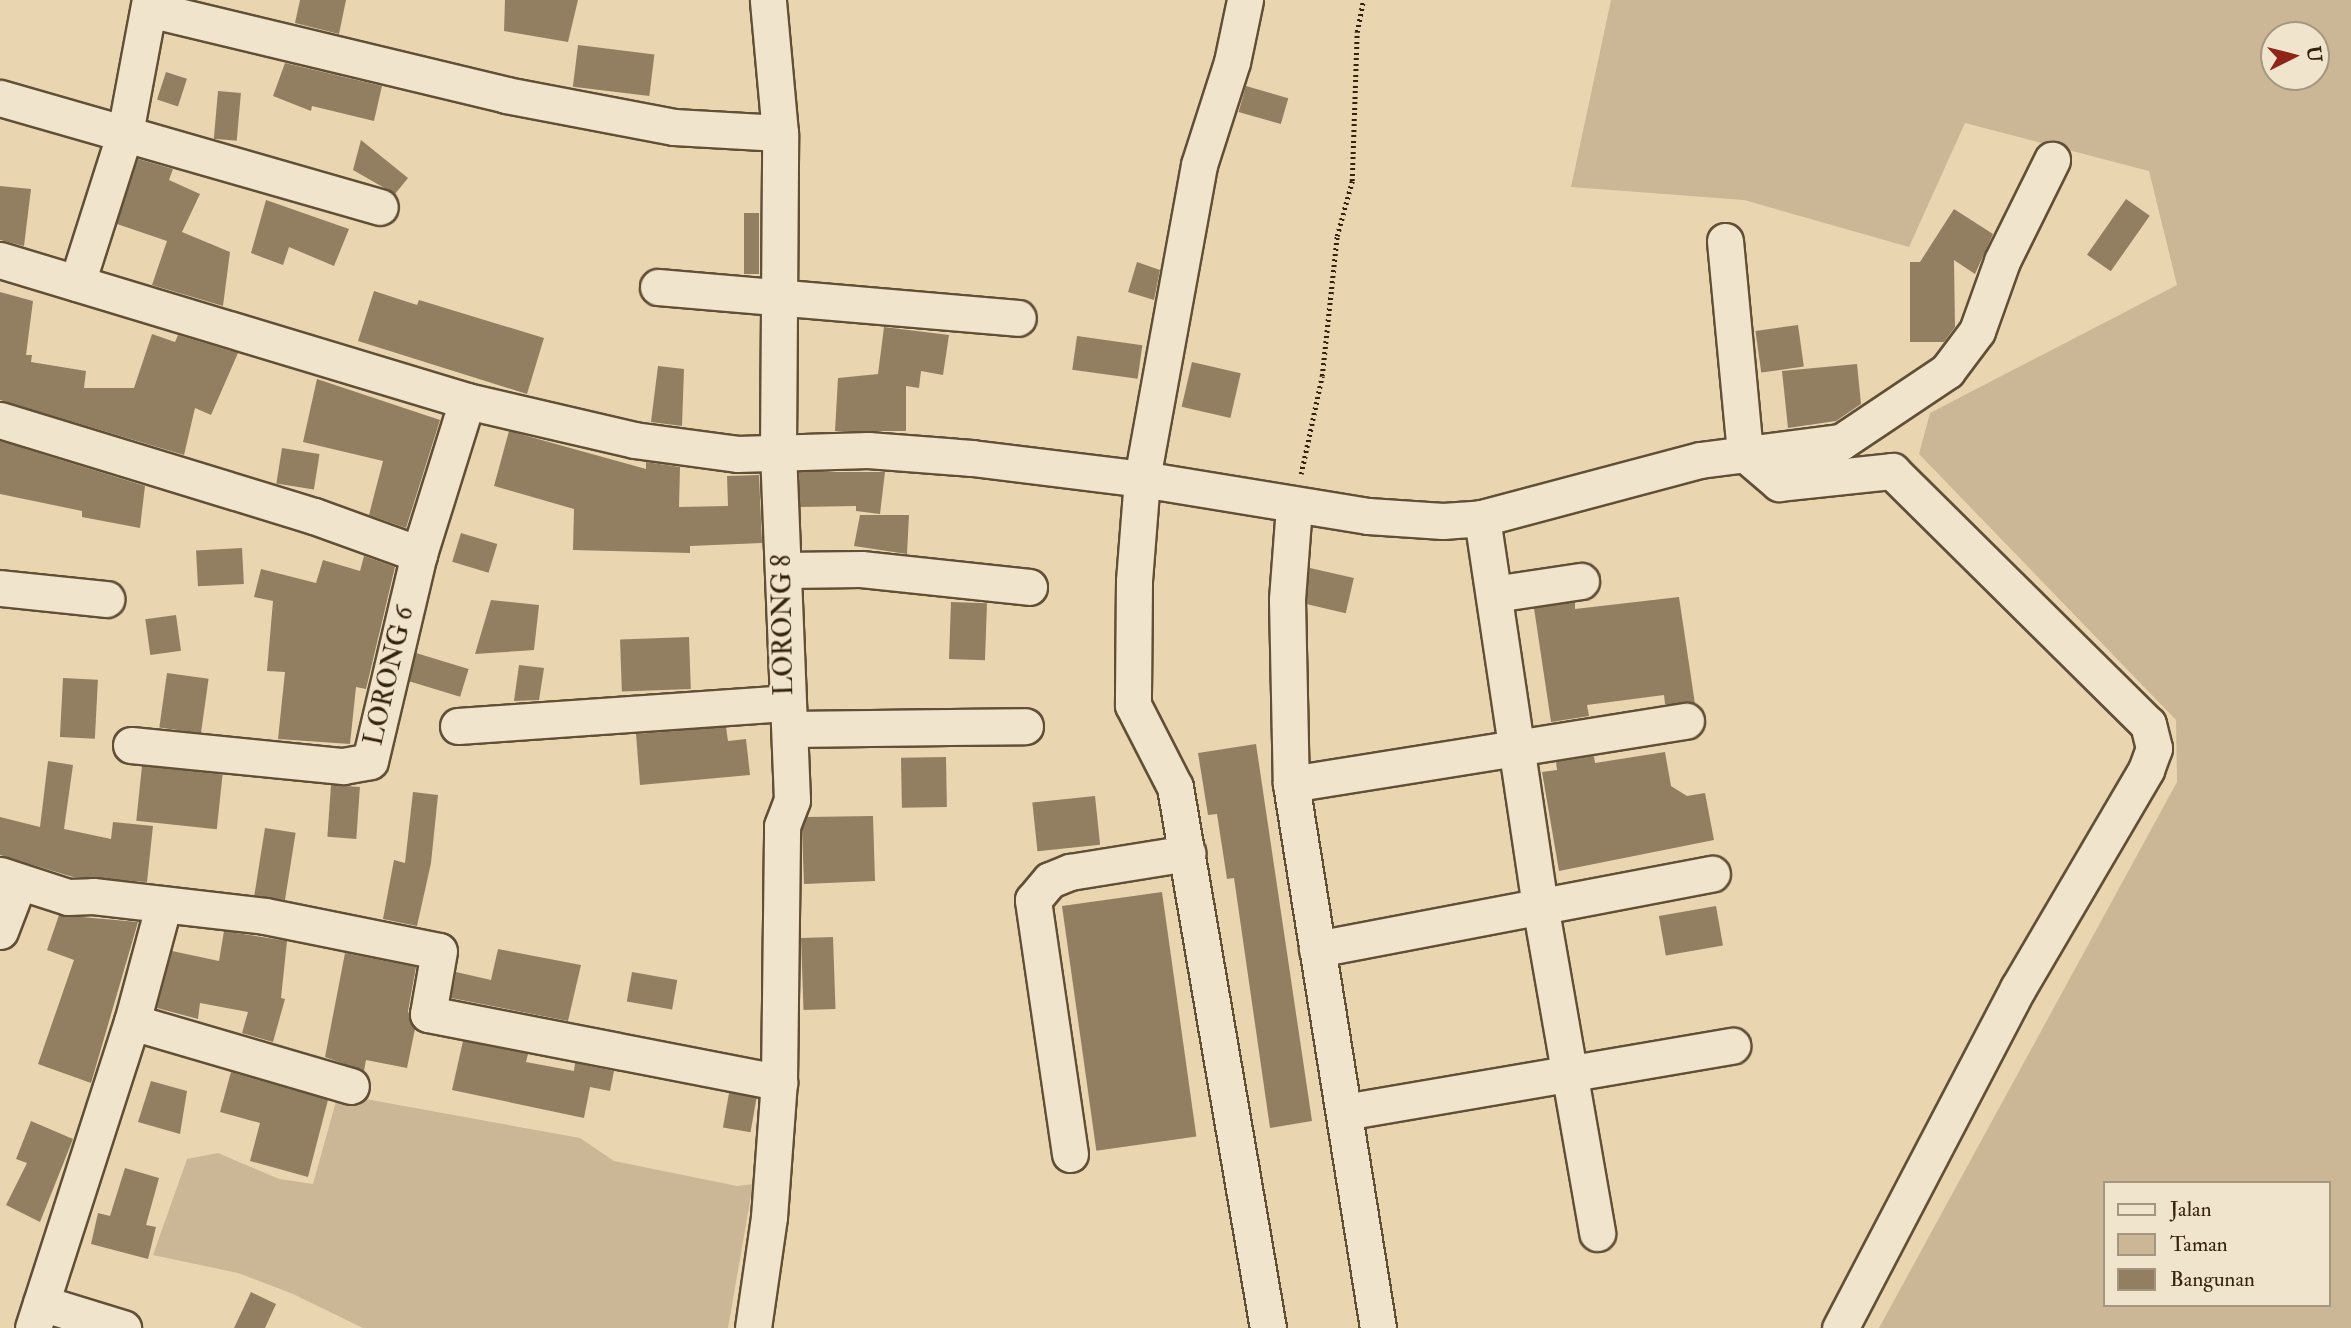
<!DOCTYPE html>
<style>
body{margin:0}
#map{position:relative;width:2351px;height:1328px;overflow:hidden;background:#ead5b1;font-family:"IM FELL Double Pica",serif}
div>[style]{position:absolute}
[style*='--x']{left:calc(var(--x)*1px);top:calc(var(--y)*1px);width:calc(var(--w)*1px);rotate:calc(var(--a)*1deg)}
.green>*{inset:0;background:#cbb795}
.building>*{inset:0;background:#927f62;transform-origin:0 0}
.path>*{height:4.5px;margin-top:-2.25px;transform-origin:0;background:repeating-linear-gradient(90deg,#33220d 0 2px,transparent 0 5.5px)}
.roads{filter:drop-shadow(2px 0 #614f36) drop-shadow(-2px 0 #614f36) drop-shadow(0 2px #614f36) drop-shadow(0 -2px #614f36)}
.minor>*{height:35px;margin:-17.5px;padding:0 17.5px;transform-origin:17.5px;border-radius:17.5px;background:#f1e4cc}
span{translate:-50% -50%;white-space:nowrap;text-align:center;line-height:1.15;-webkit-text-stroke:5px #f1e4cc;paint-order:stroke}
.street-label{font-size:26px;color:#33220d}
.legend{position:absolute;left:2103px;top:1181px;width:228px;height:126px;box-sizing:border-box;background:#f1e4cc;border:2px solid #a59680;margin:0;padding:9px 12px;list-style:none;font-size:21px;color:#33220d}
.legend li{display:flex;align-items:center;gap:14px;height:35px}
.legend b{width:35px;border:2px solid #a59680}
.north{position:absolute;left:2260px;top:21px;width:70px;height:70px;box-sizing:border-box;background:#f1e4cc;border:2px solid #a59680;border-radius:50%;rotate:84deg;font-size:19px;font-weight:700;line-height:28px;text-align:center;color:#33220d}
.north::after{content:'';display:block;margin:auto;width:24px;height:32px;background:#8f2418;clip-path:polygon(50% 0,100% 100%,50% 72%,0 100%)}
</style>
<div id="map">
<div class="green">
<i style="clip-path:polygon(evenodd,1611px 0,2351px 0,2351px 1328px,1879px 1328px,2177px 782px,2176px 720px,1919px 454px,1930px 413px,2177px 285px,2149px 171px,1965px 123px,1909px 247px,1744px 200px,1571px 187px,1611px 0,2274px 35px,2316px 35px,2316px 77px,2274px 77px,2274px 35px,1611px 0,2104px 1183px,2328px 1183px,2328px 1305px,2104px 1305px,2104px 1183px)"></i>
<i style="clip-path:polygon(338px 1094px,580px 1138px,614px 1161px,737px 1186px,753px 1184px,728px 1328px,363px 1328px,293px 1294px,238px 1273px,153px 1255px,187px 1159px,218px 1153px,279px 1179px,313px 1184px)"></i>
</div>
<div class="building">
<i style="clip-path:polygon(300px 0,346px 0,339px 34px,295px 23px)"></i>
<i style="clip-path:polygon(505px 0,578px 0,568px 42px,504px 31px)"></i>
<i style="left:578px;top:45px;width:77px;height:42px;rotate:7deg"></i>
<i style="clip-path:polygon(285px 63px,382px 86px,374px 121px,312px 106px,311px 111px,273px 96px)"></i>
<i style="left:166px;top:72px;width:22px;height:29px;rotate:18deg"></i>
<i style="left:1246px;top:86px;width:44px;height:27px;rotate:16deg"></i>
<i style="left:218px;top:91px;width:23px;height:48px;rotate:5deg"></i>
<i style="clip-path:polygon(361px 140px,408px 178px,395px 194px,353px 170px)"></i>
<i style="clip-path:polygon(138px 159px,173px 169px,169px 180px,200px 194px,182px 232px,230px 252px,223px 306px,152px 285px,167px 241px,117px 224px)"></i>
<i style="clip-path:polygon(0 186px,31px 189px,24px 246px,0 240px)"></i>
<i style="left:2126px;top:199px;width:29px;height:68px;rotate:35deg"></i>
<i style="clip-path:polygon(266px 200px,349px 229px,334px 266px,289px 247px,283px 265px,251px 253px)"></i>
<i style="clip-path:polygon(1954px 209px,1993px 234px,1975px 274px,1954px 260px,1955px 327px,1944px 342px,1910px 342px,1910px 262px,1920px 262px)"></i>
<i style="left:744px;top:213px;width:15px;height:61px"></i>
<i style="clip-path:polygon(1137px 262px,1160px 270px,1154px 300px,1128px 292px)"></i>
<i style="clip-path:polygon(374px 291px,417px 305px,419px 300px,544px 338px,527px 394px,358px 341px)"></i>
<i style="clip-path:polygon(0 292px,33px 301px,26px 355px,32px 355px,31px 362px,86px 371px,84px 388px,134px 388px,152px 334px,175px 342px,178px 335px,238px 353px,211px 415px,195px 408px,184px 455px,0 400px)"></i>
<i style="left:1798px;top:325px;width:42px;height:43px;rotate:82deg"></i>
<i style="clip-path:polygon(884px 327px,949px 335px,943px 375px,921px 371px,919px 388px,906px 386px,906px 431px,835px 431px,838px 378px,878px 374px)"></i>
<i style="left:1077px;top:336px;width:66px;height:34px;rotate:8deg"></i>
<i style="left:1192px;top:362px;width:50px;height:46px;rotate:13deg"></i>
<i style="clip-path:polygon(1857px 364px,1861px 404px,1836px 421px,1788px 428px,1782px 371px)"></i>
<i style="clip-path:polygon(658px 366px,684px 369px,682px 426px,651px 422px)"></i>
<i style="clip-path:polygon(317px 379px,440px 420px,406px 528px,369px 515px,383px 461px,303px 442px)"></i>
<i style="clip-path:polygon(509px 431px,646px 469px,646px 462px,680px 467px,679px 507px,728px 506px,727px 476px,759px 475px,762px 543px,690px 546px,690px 553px,573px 550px,574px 509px,494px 486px)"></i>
<i style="clip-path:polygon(0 441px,145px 486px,140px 528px,82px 517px,82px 511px,0 494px)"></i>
<i style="left:282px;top:448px;width:38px;height:36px;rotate:9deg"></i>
<i style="clip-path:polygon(799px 472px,885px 472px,880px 514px,856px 511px,856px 506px,800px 507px)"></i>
<i style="clip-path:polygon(860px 515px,909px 515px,907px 554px,854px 546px)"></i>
<i style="left:461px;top:533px;width:38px;height:30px;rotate:17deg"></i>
<i style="left:242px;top:548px;width:36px;height:46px;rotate:87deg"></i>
<i style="clip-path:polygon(364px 556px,395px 567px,366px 689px,356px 687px,350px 744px,278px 739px,285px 672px,267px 671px,273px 601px,254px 597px,261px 569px,316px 583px,323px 560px,360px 571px)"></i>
<i style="left:1310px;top:568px;width:45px;height:36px;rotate:13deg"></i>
<i style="clip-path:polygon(1679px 597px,1695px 704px,1665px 704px,1664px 695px,1587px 705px,1589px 716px,1551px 722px,1534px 608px,1575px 602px,1575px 609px)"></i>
<i style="clip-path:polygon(491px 600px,539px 605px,534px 650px,475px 654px)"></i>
<i style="left:951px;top:602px;width:36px;height:57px;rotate:2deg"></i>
<i style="left:176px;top:615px;width:36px;height:31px;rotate:82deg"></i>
<i style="left:689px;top:637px;width:52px;height:69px;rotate:88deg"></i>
<i style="left:416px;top:653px;width:55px;height:29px;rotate:17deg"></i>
<i style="clip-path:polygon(519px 665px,544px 668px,539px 700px,514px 701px)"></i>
<i style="left:167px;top:673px;width:42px;height:55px;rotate:8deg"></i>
<i style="left:63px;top:678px;width:35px;height:59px;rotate:3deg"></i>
<i style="clip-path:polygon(726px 727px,728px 741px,746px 739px,750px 775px,640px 785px,636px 734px)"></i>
<i style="clip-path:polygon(1256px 744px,1312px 1121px,1270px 1128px,1234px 878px,1227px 879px,1217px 814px,1208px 815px,1198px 753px)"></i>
<i style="clip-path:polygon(1665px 752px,1671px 786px,1687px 796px,1705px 793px,1714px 840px,1559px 871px,1542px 772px,1557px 770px,1556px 762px,1594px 756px,1595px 763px)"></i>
<i style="left:946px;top:757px;width:50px;height:45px;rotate:89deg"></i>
<i style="clip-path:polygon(48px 761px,73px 765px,64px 829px,111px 839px,113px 822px,153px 826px,147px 882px,73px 877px,0 855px,0 817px,40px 827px)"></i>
<i style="left:142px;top:766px;width:81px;height:55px;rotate:6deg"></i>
<i style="left:331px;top:785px;width:29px;height:52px;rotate:4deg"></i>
<i style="clip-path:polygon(413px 792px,438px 795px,431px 863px,417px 926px,383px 919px,394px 860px,405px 863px)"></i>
<i style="left:1095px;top:796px;width:49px;height:63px;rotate:84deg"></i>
<i style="clip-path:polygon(873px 816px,875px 881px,804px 884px,802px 830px,807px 817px)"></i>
<i style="left:265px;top:828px;width:31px;height:68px;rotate:9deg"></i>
<i style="left:1162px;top:892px;width:247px;height:101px;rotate:82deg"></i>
<i style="left:1716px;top:906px;width:40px;height:58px;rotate:80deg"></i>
<i style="clip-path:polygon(59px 915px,138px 922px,91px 1083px,38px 1064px,74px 960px,47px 950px)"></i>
<i style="clip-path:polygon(224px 931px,287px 941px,281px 998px,285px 999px,273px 1042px,242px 1033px,248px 1012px,200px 1003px,198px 1019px,157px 1008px,172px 951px,219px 961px)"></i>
<i style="left:833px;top:937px;width:72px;height:32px;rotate:88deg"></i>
<i style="clip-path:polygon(498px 949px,581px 965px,568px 1021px,451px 998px,456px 972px,491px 980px)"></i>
<i style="clip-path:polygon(345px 953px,416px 967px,408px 1011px,415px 1029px,407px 1068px,366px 1060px,364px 1071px,325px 1057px)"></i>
<i style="left:632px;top:972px;width:46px;height:30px;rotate:10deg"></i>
<i style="clip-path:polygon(463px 1041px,528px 1054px,526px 1062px,574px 1071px,575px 1063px,614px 1071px,610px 1091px,590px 1087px,584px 1118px,452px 1090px)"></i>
<i style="clip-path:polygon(231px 1072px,328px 1100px,308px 1177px,250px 1161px,260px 1123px,220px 1112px)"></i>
<i style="clip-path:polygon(151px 1081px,187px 1091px,180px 1134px,138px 1122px)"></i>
<i style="left:729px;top:1093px;width:28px;height:35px;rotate:10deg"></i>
<i style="clip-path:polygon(31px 1121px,73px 1139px,40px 1222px,6px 1205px,27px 1163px,16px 1159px)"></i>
<i style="clip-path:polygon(125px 1168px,159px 1178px,146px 1225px,156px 1227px,148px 1259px,91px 1244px,98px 1213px,110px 1216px)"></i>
<i style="clip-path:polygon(251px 1292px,276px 1304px,265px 1328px,234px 1328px)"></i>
</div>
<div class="path">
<i style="--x:1301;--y:474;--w:100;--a:-77.9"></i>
<i style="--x:1322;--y:376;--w:141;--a:-83.9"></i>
<i style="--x:1337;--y:236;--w:57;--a:-74.7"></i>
<i style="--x:1352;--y:181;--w:149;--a:-88.1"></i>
<i style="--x:1357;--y:32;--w:33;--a:-79"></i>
</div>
<div class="roads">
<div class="minor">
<i style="--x:1245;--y:0;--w:63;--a:101.8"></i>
<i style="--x:1232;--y:62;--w:108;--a:107.8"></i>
<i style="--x:1199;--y:165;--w:319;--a:100.3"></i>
<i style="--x:1142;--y:479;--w:102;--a:94.5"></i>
<i style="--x:1134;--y:581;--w:124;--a:90.5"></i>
<i style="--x:1133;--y:705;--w:92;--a:62.9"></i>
<i style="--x:1175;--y:787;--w:549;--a:80.25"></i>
<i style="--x:149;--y:9;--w:367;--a:13.5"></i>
<i style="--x:506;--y:95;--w:171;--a:10.8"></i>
<i style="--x:674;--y:127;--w:106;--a:3.2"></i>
<i style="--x:0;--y:98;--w:395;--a:16"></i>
<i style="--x:1725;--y:241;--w:214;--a:84.6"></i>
<i style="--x:1745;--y:454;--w:45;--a:40.5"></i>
<i style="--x:1779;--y:483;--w:114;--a:-6.1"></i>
<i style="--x:1892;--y:471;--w:360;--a:44.7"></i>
<i style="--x:2148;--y:724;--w:25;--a:76"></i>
<i style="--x:2154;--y:748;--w:23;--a:110"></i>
<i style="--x:2146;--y:770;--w:253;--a:120.4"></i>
<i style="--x:2018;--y:988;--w:384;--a:117.6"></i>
<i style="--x:0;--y:260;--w:488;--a:16.8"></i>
<i style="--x:467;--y:401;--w:171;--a:13.1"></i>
<i style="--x:634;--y:440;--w:104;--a:7.7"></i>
<i style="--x:737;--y:454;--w:131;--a:-1.7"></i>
<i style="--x:868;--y:450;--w:104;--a:4.4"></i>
<i style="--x:972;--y:458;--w:171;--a:7"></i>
<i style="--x:1142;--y:479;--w:229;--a:9.3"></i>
<i style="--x:1368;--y:516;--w:75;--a:3.8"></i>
<i style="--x:1443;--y:521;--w:39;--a:-4"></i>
<i style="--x:1482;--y:518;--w:226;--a:-14.9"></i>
<i style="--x:1700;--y:460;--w:142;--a:-7.3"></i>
<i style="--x:1841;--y:442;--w:128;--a:-33.8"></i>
<i style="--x:1947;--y:371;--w:50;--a:-53.1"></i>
<i style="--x:1977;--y:331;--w:74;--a:-70.3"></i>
<i style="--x:2002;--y:261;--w:113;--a:-63.7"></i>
<i style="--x:77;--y:283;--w:157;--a:-72.3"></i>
<i style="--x:125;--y:133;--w:135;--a:-79.4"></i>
<i style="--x:658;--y:287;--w:361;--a:4.9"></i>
<i style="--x:0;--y:420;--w:328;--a:17"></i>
<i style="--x:314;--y:516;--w:112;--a:19.9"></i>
<i style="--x:1294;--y:506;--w:94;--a:94.3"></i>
<i style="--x:1287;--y:600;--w:184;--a:88.8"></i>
<i style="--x:1291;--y:784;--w:551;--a:80.91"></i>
<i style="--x:1482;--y:518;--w:391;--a:81.5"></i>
<i style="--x:1540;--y:905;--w:333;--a:80.1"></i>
<i style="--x:784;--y:570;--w:77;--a:-0.7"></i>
<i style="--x:861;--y:569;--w:169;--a:6.1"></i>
<i style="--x:0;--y:588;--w:107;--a:5.9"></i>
<i style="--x:1494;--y:594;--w:88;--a:-8.5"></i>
<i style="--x:458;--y:726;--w:328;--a:-4"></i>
<i style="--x:790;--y:729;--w:235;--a:-0.7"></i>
<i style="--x:131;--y:745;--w:213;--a:5.7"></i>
<i style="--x:343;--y:766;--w:27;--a:-10"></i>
<i style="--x:370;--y:761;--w:213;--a:-76.7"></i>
<i style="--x:419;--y:554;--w:160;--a:-72.6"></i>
<i style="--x:1291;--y:784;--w:400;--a:-9.1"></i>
<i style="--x:0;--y:875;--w:71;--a:17.9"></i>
<i style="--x:68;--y:897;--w:25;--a:-2"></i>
<i style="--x:93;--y:896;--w:173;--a:6.6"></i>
<i style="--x:265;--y:916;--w:177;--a:11.4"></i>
<i style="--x:439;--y:951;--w:64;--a:99.9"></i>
<i style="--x:428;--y:1014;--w:358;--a:11"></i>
<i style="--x:0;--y:931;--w:50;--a:-69"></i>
<i style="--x:1317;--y:949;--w:402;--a:-10.8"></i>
<i style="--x:132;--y:1022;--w:228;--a:16.3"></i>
<i style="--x:1344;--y:1112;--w:394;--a:-9.7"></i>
<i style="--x:1070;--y:1154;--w:257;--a:-98.3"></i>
<i style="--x:1033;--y:900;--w:26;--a:-50"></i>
<i style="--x:1050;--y:880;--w:22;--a:-22"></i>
<i style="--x:1070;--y:872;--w:119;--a:-9.2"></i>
<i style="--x:41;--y:1303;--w:86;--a:17"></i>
<i style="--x:33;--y:1328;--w:322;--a:-72.1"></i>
<i style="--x:132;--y:1022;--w:119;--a:-74.9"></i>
<i style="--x:753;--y:1328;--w:112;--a:-81.8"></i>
<i style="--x:769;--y:1217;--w:135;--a:-85.8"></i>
<i style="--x:779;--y:1082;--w:256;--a:-89.3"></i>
<i style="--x:782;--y:826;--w:28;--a:-69"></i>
<i style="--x:792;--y:800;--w:349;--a:-92.3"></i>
<i style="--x:778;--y:451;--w:318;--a:-89.6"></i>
<i style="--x:780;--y:133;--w:134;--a:-95.2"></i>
</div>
</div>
<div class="street-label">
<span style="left:784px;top:625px;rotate:-91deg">LORONG 8</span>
<span style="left:390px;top:676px;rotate:-77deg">LORONG 6</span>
</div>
<ul class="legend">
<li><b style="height:9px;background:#f1e4cc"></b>Jalan</li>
<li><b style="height:19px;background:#cbb795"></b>Taman</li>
<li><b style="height:19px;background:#927f62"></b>Bangunan</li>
</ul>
<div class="north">U</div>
</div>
